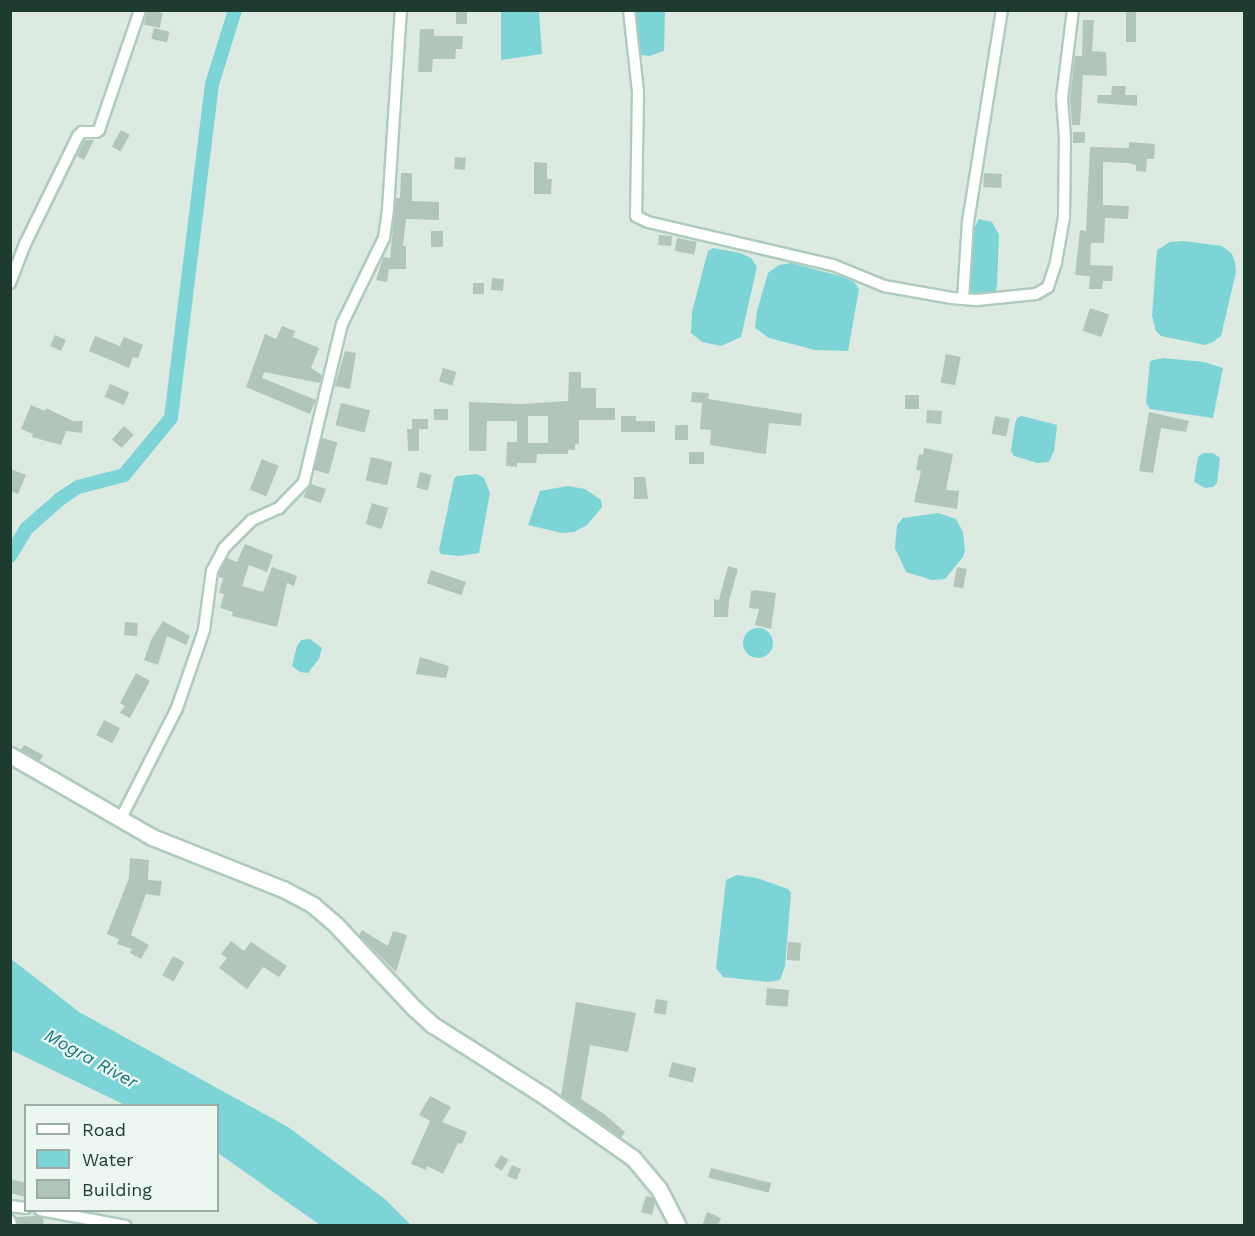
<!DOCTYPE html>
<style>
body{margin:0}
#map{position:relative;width:1255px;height:1236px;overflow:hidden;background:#dceae2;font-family:"Work Sans",sans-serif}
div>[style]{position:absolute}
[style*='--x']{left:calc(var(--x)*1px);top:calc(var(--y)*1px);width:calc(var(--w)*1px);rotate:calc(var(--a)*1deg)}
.water>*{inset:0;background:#7dd4d6}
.round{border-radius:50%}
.canal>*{height:14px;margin:-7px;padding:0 7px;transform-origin:7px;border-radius:7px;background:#7dd4d6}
.building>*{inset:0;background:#b2c5bb;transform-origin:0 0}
.roads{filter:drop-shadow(2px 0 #afcbbd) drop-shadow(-2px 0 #afcbbd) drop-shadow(0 2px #afcbbd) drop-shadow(0 -2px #afcbbd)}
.street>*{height:10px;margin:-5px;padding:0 5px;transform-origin:5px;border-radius:5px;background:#fff}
.secondary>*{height:15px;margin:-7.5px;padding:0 7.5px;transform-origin:7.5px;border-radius:7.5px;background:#fff}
span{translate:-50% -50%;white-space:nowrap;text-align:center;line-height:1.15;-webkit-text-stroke:4.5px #edf7f1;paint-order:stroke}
.water-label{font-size:18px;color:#12787c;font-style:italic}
.frame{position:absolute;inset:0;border:12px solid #1d3b2f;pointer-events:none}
.legend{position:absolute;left:24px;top:1104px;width:195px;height:108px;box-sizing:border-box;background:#edf7f1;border:2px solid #9aaca3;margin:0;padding:8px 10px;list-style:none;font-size:18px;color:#1d3b2f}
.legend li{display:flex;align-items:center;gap:12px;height:30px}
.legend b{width:30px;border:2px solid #9aaca3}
</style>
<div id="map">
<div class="water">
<i style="clip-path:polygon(501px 11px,539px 11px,542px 54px,501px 60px)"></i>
<i style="clip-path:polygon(634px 11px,665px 11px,664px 51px,649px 56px,641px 55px,636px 50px)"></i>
<i style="clip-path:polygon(979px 219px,992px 222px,999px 235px,997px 285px,996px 290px,991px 294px,978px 295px,969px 291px,973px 230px)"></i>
<i style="clip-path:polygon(1184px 241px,1222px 246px,1232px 254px,1235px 262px,1236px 272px,1221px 336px,1213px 342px,1205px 345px,1161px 336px,1156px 331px,1152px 316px,1157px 250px,1170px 242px)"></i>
<i style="clip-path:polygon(713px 248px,740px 253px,751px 258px,757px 267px,741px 337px,721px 346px,702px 342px,691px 333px,692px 312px,708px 251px)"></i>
<i style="clip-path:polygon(791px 263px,840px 276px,853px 281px,859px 289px,848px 351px,815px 350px,769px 338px,755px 328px,757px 311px,768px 273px,779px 265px)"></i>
<i style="clip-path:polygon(1163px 358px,1204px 362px,1223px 368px,1213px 418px,1150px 409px,1146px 403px,1150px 361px)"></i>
<i style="clip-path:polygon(1022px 416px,1057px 425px,1054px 451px,1049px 462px,1037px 463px,1014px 456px,1011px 451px,1015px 424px,1017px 418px)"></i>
<i style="clip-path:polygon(1203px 453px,1213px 453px,1220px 458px,1217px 483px,1213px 487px,1205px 488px,1194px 482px,1198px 457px)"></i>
<i style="clip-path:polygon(477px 474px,484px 478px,490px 493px,479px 553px,459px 556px,441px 554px,439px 550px,454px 479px,457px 476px)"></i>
<i style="clip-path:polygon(568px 486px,585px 489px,601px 500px,602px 507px,587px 525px,574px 532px,562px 533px,528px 525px,540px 491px)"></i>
<i style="clip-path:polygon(938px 513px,956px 519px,963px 532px,965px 551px,963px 557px,945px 579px,932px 580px,906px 572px,895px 548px,897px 525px,903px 518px)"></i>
<i class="round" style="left:743px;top:628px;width:30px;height:30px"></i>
<i style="clip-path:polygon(310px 639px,322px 648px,319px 659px,308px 673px,300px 672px,292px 666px,297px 646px,301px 640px)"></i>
<i style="clip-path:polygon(737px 875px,757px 878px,788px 889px,791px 893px,785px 966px,780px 980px,768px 982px,723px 977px,716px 968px,726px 880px)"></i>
<i style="clip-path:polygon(10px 958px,79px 1012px,288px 1127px,385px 1199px,411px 1225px,320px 1225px,218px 1153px,218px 1106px,125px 1105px,11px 1050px)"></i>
</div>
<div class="canal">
<i style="--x:10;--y:556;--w:33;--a:-59"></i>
<i style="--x:27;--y:528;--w:44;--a:-41.3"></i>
<i style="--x:60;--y:499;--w:22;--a:-34"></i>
<i style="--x:78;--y:487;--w:48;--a:-14.6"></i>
<i style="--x:124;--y:475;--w:74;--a:-50.5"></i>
<i style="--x:171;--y:418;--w:337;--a:-83"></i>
<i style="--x:212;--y:84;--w:77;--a:-72.7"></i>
</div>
<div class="building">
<i style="left:147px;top:10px;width:16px;height:15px;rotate:11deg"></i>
<i style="left:456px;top:10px;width:11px;height:14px"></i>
<i style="left:1126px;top:10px;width:10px;height:32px"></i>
<i style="clip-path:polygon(1083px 20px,1094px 20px,1092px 51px,1106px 52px,1107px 76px,1083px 75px,1080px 125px,1072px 125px,1070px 98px,1075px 56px,1082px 56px)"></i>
<i style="left:154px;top:28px;width:16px;height:11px;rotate:14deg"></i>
<i style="clip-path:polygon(420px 29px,434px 29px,434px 36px,463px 36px,462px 49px,456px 49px,455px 59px,433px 59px,432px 72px,418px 72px)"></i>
<i style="clip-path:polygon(1112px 86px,1126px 86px,1125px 95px,1137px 95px,1137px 106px,1097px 103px,1098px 95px,1111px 95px)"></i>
<i style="left:121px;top:130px;width:10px;height:19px;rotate:29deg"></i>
<i style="left:1073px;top:132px;width:12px;height:11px"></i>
<i style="clip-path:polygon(85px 140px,94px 140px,84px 160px,77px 156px)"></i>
<i style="clip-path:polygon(1129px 142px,1155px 144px,1154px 159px,1147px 159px,1146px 172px,1136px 171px,1136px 165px,1127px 163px,1103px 162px,1103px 205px,1129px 206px,1128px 219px,1105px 218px,1104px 243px,1091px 243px,1090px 265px,1113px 266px,1112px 281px,1103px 281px,1102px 289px,1089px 289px,1090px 276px,1075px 275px,1080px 230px,1086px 231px,1090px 147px,1129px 148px)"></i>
<i style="left:455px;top:157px;width:11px;height:12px;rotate:5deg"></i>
<i style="clip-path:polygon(534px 162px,547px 163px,547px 179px,552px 179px,551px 194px,534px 194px)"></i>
<i style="clip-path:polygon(401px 173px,412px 173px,412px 201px,439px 202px,439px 220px,406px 219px,403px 246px,406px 246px,406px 269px,389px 269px,387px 282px,376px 280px,383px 257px,390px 258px,396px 198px,400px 198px)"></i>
<i style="left:984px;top:173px;width:18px;height:14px;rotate:3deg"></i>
<i style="left:431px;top:231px;width:12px;height:16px"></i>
<i style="left:659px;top:235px;width:13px;height:10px;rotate:4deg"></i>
<i style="left:677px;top:238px;width:20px;height:13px;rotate:11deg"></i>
<i style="left:492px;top:278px;width:12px;height:12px;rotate:5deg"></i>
<i style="left:473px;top:283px;width:11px;height:11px"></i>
<i style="left:1090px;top:308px;width:20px;height:24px;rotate:18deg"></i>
<i style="clip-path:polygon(282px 326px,295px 331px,293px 337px,319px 348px,311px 368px,322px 375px,320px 383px,264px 372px,262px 378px,316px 400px,310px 414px,246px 387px,265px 334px,276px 339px)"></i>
<i style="left:55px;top:335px;width:12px;height:12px;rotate:24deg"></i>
<i style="clip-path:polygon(95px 336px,120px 346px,124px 337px,143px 345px,138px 358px,133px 357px,129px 368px,89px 351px)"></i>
<i style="clip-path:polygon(345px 351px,356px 353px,350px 389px,335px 386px)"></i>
<i style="left:946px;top:354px;width:15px;height:29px;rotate:11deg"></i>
<i style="left:443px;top:368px;width:14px;height:14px;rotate:17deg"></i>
<i style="clip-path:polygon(evenodd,569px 372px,581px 372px,581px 388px,596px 388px,596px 408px,615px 408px,615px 420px,579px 420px,579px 444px,575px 444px,575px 450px,568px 450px,568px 454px,537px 454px,536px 463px,517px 463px,517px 467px,506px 466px,507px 442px,517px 442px,517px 421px,487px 421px,486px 451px,469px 451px,469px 402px,521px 404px,568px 401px,569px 372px,528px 416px,548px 416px,548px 443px,528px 443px,528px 416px)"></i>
<i style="left:110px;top:384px;width:21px;height:14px;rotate:23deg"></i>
<i style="clip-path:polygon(692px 392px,709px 393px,708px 399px,802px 414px,801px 426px,769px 423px,766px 454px,710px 445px,711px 430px,700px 429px,702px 403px,691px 402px)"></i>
<i style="left:905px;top:395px;width:14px;height:14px"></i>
<i style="left:341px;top:403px;width:30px;height:23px;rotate:14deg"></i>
<i style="clip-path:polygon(31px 405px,45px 411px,46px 408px,73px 421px,83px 421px,82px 433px,66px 431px,61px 445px,32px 437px,33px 434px,21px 429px)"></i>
<i style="left:434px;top:409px;width:14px;height:11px"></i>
<i style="left:927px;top:410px;width:15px;height:13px;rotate:4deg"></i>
<i style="clip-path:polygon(1149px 412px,1189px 421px,1186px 432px,1161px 428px,1153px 473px,1139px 471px)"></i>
<i style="clip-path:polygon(621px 416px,636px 416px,636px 421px,655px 421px,655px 432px,621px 432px)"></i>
<i style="left:995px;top:416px;width:15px;height:18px;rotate:11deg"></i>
<i style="clip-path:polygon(412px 419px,428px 419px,428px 429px,419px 429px,419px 451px,408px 451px,407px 429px,412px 429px)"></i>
<i style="left:675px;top:425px;width:13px;height:15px"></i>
<i style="left:124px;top:426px;width:13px;height:18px;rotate:42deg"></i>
<i style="left:322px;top:438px;width:16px;height:33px;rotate:15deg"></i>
<i style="clip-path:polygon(924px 448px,953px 454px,946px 490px,959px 491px,957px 509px,914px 502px,921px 471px,916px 470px,919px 454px,923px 455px)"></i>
<i style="left:689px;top:452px;width:15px;height:12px"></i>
<i style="left:371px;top:457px;width:22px;height:24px;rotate:13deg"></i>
<i style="left:262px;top:459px;width:18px;height:33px;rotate:22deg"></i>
<i style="clip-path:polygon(10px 469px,26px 475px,18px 494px,10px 491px)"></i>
<i style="left:420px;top:472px;width:12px;height:16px;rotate:14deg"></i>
<i style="clip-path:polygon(634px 477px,645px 477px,648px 499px,634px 499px)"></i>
<i style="clip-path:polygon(311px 484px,326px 489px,321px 503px,303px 497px)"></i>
<i style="left:372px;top:503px;width:17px;height:22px;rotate:17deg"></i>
<i style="clip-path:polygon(245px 544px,273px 555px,267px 572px,249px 565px,242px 586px,263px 592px,272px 567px,297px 576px,294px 586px,287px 583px,277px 627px,232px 616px,233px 612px,220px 608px,224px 594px,219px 593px,223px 578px,219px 577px,219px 573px,227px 558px,237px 562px)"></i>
<i style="clip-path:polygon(728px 566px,738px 569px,729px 601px,728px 617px,714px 617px,714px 599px,719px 600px)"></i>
<i style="left:957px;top:567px;width:10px;height:20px;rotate:11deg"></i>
<i style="left:431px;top:570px;width:37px;height:14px;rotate:19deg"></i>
<i style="clip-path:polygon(755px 590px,776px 593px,771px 629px,755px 625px,759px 609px,749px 608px,751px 591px)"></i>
<i style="clip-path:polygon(163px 621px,190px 636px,186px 645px,167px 636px,158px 665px,144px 660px,151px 640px)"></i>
<i style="left:125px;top:622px;width:13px;height:13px;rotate:4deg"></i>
<i style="clip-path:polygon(420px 657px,449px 666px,446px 678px,416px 674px)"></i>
<i style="clip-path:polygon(136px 673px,150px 681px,130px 718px,120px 713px,125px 706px,120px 703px)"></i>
<i style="left:104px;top:720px;width:18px;height:17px;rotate:27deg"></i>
<i style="clip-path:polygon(24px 745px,43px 755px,40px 761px,21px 750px)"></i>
<i style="clip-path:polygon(130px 858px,149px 860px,148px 880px,162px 881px,160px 896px,146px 894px,131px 935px,149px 945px,141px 959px,130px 953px,132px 949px,117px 944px,119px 939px,107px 934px,129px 878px)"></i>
<i style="clip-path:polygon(362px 930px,388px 946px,393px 931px,407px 935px,396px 972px,359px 935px)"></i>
<i style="clip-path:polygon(231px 941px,244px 951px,251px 942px,287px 966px,279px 977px,263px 967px,247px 989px,219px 968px,227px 958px,221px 954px)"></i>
<i style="left:788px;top:942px;width:13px;height:18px;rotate:4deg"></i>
<i style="left:173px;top:956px;width:13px;height:22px;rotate:29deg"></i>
<i style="left:767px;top:988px;width:22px;height:17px;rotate:5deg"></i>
<i style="left:656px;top:999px;width:12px;height:14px;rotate:9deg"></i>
<i style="clip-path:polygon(576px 1002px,636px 1013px,628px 1052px,590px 1045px,581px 1099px,604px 1114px,625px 1132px,621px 1138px,561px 1096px)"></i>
<i style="left:672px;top:1062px;width:25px;height:15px;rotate:14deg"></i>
<i style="clip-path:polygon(430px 1096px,451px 1107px,442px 1122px,467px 1132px,462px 1144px,458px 1143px,443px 1174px,427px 1166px,426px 1170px,411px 1164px,430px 1121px,419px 1115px)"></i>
<i style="left:501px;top:1155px;width:9px;height:13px;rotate:32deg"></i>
<i style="left:512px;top:1165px;width:10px;height:12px;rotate:24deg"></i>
<i style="left:711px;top:1168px;width:62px;height:10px;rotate:14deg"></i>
<i style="clip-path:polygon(10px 1179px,26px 1183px,26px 1197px,10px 1193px)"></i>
<i style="clip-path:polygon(646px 1196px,652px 1197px,655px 1203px,652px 1215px,641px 1212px)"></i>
<i style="clip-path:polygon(707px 1212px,721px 1218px,718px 1226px,702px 1226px)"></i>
<i style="clip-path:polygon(35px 1216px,43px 1218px,44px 1226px,18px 1226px,16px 1217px)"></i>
</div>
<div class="roads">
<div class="street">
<i style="--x:629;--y:10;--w:81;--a:83.7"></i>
<i style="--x:638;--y:91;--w:125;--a:90.9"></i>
<i style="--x:636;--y:216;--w:13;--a:27"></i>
<i style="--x:648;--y:222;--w:190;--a:13.1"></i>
<i style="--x:833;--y:265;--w:55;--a:22.4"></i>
<i style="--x:884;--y:286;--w:69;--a:10"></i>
<i style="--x:952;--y:298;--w:25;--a:5"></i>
<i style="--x:977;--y:300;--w:59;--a:-5.8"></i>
<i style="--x:1036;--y:294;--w:14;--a:-30"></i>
<i style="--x:1048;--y:287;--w:26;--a:-72"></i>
<i style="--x:1056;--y:262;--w:46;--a:-79.9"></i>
<i style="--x:1064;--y:217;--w:79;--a:-89.3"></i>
<i style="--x:1065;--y:138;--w:40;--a:-94.3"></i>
<i style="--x:1062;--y:98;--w:89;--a:-82.9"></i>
<i style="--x:10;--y:283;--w:42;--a:-69"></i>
<i style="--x:25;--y:244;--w:120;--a:-63.9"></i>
<i style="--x:78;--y:136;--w:6;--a:-45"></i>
<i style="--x:82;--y:132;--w:14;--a:0"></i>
<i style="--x:96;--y:132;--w:4;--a:-34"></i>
<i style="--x:99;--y:130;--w:127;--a:-71.1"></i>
<i style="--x:963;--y:299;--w:77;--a:-86.3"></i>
<i style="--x:968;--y:222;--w:215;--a:-80.9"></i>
<i style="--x:120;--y:820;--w:126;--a:-63"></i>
<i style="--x:177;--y:708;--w:83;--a:-70.9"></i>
<i style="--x:204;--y:630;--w:60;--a:-82.3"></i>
<i style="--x:212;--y:571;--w:27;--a:-62"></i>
<i style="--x:225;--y:547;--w:38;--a:-45"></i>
<i style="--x:252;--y:520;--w:30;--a:-24"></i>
<i style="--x:279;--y:508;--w:36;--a:-46"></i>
<i style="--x:304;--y:482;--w:163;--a:-76.5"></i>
<i style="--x:342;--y:324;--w:96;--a:-64"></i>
<i style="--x:384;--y:238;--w:29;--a:-82"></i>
<i style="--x:388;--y:209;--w:199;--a:-86.3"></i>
<i style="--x:10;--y:1206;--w:16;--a:7"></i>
<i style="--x:40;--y:1210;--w:87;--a:10.5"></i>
<i style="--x:10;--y:1221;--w:5;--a:79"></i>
</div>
<div class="secondary">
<i style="--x:10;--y:755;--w:164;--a:30"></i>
<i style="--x:152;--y:837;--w:141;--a:21.7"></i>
<i style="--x:283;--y:889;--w:34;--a:28"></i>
<i style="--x:313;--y:905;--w:30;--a:41"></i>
<i style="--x:336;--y:925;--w:115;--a:46.8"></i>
<i style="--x:415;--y:1009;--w:24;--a:42"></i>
<i style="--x:433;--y:1025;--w:130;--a:32.5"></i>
<i style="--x:543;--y:1095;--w:110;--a:35"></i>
<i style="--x:633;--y:1158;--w:40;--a:50"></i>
<i style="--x:659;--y:1189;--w:42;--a:62.8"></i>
</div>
</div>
<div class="water-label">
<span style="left:91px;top:1059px;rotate:29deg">Mogra River</span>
</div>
<div class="frame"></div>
<ul class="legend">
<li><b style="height:8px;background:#fff"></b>Road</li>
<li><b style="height:16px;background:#7dd4d6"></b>Water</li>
<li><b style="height:16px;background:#b2c5bb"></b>Building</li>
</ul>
</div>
